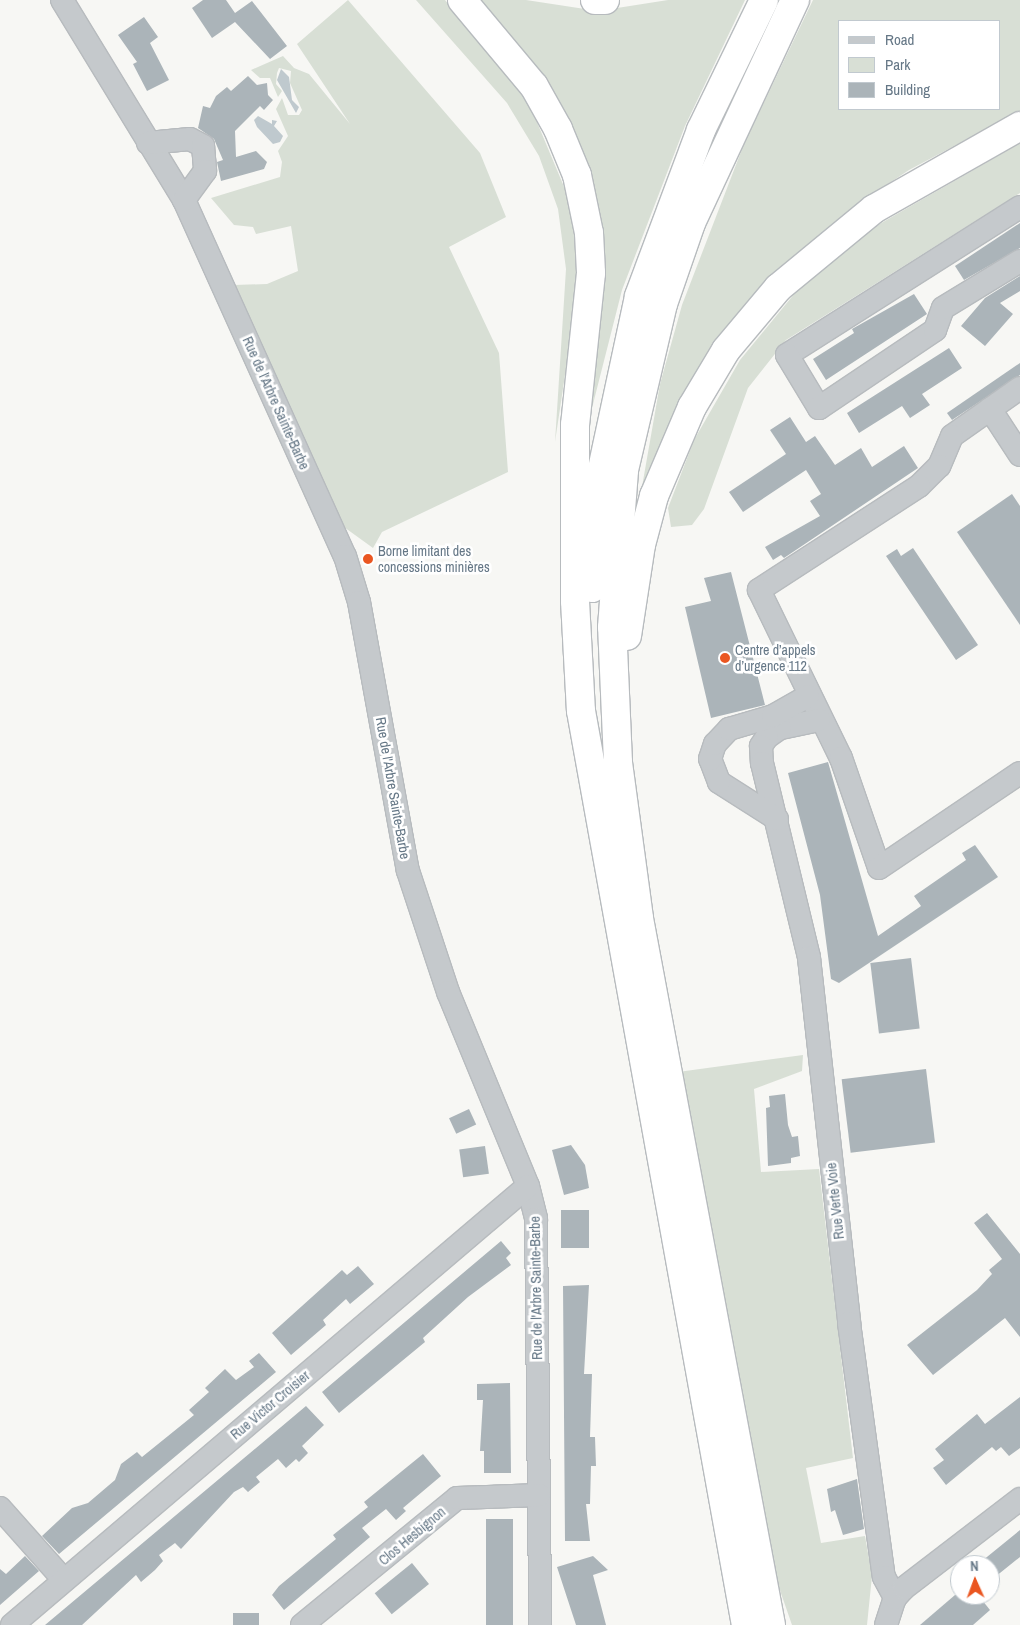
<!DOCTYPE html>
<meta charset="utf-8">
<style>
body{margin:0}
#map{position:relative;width:1020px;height:1625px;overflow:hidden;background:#f7f7f4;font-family:"Archivo Narrow",sans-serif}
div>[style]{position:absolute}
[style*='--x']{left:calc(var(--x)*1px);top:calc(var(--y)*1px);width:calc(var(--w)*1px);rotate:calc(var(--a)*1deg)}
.green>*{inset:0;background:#d8dfd5}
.water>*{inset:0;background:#bfc9ce}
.building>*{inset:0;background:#abb4b9;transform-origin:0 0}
.roads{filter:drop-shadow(1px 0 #b7bbbe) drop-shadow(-1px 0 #b7bbbe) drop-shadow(0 1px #b7bbbe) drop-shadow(0 -1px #b7bbbe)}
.minor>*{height:22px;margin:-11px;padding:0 11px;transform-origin:11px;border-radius:11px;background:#c5c9cc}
.highway>*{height:28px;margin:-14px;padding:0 14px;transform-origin:14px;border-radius:14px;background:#fff}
.dots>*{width:14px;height:14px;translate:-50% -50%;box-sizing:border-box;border:2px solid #fff;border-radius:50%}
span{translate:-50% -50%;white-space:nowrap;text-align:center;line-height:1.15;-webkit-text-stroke:5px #fff;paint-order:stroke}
.street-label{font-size:14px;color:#657786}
.poi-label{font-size:14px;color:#657786}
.left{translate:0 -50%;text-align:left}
.legend{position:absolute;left:838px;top:20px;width:162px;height:90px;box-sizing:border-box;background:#fff;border:1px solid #c1c9cf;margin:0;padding:6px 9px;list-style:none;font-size:15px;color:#657786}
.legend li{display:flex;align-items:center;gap:10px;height:25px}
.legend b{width:25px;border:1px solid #c1c9cf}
.north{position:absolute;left:950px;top:1555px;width:50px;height:50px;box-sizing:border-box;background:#fff;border:1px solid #c1c9cf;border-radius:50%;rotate:358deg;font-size:14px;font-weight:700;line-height:20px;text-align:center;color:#657786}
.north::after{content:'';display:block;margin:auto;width:18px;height:22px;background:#ea5621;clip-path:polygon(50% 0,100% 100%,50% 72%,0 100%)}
</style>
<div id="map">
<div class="green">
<i style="clip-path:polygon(348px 0,480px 153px,506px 217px,449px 247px,499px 353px,508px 472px,382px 532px,373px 548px,337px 522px,234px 285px,267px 284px,298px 271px,291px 226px,256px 234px,253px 227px,234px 225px,211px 198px,280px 177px,282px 162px,278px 151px,288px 136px,276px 109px,282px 98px,288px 115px,299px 115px,302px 110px,290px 83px,291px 71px,279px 68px,277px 73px,276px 84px,282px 91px,278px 97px,270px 78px,260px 78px,251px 70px,283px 56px,294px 68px,309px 74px,350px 124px,297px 44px)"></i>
<i style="clip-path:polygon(416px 0,445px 0,526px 96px,570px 201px,577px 238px,578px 288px,555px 442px,566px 269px,558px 209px,539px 156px,507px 103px)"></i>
<i style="clip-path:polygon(470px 0,526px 0,598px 11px,668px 0,745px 0,685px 126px,622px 290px,591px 412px,583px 466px,593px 211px)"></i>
<i style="clip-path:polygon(evenodd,813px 0,1020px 0,1020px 111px,909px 170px,852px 208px,757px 295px,636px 521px,660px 384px,682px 305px,744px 144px,813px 0,839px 21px,999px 21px,999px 109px,839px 109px,839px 21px)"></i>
<i style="clip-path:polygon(1020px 143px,1020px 193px,786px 340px,748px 388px,704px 509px,692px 525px,671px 527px,668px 508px,694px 440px,740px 360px,795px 293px,864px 233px)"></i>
<i style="clip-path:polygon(803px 1055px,802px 1071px,754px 1089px,761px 1172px,819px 1169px,853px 1458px,806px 1468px,821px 1543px,865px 1536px,872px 1576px,867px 1625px,792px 1625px,775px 1576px,678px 1072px)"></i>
</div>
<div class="water">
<i style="clip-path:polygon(281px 69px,289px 77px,292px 100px,299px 107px,296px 113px,277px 80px)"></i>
<i style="clip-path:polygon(258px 116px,272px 124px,272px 120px,277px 121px,274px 126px,283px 136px,280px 142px,273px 144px,257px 127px,254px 120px)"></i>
</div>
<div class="building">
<i style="clip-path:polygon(203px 0,226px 0,235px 13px,252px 1px,287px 46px,270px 59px,235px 22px,212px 38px,192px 8px)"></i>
<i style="clip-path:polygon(144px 17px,158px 37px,150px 43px,169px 80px,147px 91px,133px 64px,137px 62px,118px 35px)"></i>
<i style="clip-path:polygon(248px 76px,257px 85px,267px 83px,268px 95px,273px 100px,264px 110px,260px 106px,235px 131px,236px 157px,256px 151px,267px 162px,264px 169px,221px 181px,217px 162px,223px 160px,214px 139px,198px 128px,203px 106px,210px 108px,216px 96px,227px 87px,231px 91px)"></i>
<i style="clip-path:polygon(1020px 223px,1020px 248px,964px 280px,955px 266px)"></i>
<i style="clip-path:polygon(1020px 276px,1020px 291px,1000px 303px,1013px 314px,985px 346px,961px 326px,985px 298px)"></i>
<i style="clip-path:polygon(914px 294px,927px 314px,826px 380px,813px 359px,854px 333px,852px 329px)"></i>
<i style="clip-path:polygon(949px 348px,962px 368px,922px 394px,930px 405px,910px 418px,902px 406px,859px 433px,847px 413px)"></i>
<i style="clip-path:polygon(1020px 363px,1020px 375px,952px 420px,947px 413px)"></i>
<i style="clip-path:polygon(790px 417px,806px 442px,815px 436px,835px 465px,861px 448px,872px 467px,904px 446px,918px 468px,784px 558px,781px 555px,773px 560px,765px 547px,820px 516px,810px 501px,821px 494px,806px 470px,743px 512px,729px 492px,786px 454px,770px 430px)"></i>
<i style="clip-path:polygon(1012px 494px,1020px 506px,1020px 625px,957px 532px)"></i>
<i style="clip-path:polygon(913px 548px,978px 645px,956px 660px,886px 556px,897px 549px,901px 556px)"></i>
<i style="clip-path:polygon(731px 572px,765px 705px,711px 718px,685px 607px,711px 601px,704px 578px)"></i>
<i style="clip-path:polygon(828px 762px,878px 936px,921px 906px,914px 896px,966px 860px,962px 853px,975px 845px,998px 877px,839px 983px,831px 979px,820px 895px,788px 773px)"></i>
<i style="left:911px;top:958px;width:71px;height:41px;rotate:83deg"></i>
<i style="left:926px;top:1069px;width:74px;height:85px;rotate:83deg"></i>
<i style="clip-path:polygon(785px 1094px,788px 1125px,792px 1137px,798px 1136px,800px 1156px,791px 1158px,791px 1163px,768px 1166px,766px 1108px,770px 1107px,769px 1096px)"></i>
<i style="left:469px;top:1109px;width:17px;height:22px;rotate:65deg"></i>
<i style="clip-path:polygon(571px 1145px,585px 1165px,589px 1188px,564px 1195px,552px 1150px)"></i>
<i style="left:485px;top:1146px;width:28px;height:26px;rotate:82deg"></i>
<i style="left:561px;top:1210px;width:28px;height:38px"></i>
<i style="clip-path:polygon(987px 1213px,1020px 1254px,1020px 1337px,1005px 1318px,933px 1375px,907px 1345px,977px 1290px,992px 1274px,989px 1270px,1002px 1259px,974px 1223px)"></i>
<i style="clip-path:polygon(501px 1241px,511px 1253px,506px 1258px,511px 1265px,468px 1297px,423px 1338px,425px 1342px,339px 1413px,322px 1392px)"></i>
<i style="clip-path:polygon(358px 1266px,374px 1284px,350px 1304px,346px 1299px,323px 1320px,326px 1325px,291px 1355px,272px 1333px,342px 1270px,347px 1275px)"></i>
<i style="clip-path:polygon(589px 1285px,584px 1374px,592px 1374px,590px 1437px,595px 1437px,596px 1466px,591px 1466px,590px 1504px,586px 1504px,590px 1541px,565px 1541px,563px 1286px)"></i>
<i style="clip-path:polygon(259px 1353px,276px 1372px,59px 1554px,42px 1536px,72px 1508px,88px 1503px,115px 1480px,121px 1464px,137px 1452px,142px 1457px,194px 1415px,189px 1410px,209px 1392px,205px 1388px,225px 1369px,236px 1380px,254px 1367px,249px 1361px)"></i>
<i style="clip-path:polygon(510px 1383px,511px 1473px,484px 1473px,484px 1451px,480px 1451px,483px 1400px,477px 1400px,477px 1384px)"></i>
<i style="clip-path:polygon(1020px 1397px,1020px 1448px,1009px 1456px,1001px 1447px,996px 1451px,992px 1447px,946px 1485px,933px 1468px,944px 1460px,935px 1449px,977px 1414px,985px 1424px)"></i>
<i style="clip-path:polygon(306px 1406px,324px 1425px,302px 1446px,308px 1453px,299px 1462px,296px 1459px,286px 1468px,278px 1459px,256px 1477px,260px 1482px,248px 1492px,243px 1487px,234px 1492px,181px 1549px,175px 1543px,159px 1555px,163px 1561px,155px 1570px,141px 1582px,136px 1575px,82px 1625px,45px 1625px)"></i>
<i style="clip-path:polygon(423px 1454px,441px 1476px,403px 1508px,406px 1511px,396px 1520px,386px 1509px,362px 1528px,370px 1537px,284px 1610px,272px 1595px,279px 1586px,336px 1539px,333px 1535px,368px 1507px,364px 1502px)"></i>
<i style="clip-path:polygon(857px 1479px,864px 1529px,843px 1535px,835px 1510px,831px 1512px,827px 1489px)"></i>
<i style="left:486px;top:1519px;width:27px;height:106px"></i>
<i style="clip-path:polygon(1020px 1530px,1020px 1557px,995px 1577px,990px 1565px,982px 1561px)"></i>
<i style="clip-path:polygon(25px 1556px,39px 1571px,0 1605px,0 1569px,6px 1574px)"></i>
<i style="clip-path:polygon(593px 1556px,608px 1570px,593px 1575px,606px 1625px,576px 1625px,557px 1567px)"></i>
<i style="left:412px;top:1563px;width:27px;height:48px;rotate:51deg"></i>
<i style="clip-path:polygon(955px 1595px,978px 1595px,990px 1610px,973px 1625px,920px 1625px)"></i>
<i style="left:233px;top:1613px;width:26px;height:12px"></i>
</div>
<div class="roads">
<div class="minor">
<i style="--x:62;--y:0;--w:234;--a:58.6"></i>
<i style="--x:184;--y:200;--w:391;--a:65.7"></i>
<i style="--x:345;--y:556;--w:48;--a:73.1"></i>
<i style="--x:359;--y:602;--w:273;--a:79.7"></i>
<i style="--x:408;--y:871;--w:127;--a:71.7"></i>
<i style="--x:448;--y:992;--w:210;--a:67.6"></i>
<i style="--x:528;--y:1186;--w:34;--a:76"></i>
<i style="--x:536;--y:1219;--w:406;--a:89.4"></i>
<i style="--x:148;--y:143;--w:42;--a:-5.4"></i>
<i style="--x:190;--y:139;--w:15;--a:28"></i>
<i style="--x:203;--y:146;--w:25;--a:85"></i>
<i style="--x:205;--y:171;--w:36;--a:126"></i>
<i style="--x:1020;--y:207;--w:276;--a:147.6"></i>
<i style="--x:787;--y:355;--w:62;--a:58.9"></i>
<i style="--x:819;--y:408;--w:140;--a:-33.9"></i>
<i style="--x:935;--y:330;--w:23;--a:-70"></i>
<i style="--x:943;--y:308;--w:90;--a:-31.4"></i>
<i style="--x:1020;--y:388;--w:83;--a:144.8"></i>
<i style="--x:952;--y:436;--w:33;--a:113"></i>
<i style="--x:939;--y:466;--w:28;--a:135"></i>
<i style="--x:919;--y:486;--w:191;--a:147"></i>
<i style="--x:759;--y:590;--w:187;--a:64"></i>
<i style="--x:841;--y:758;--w:116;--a:70.9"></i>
<i style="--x:879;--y:868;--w:170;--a:-34"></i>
<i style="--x:990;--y:409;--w:55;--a:56.9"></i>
<i style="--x:819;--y:720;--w:40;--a:168"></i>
<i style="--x:780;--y:728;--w:16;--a:145"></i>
<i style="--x:767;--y:737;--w:11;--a:124"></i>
<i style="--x:761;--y:746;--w:17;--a:87"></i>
<i style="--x:762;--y:763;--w:201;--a:76.4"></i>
<i style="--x:809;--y:958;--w:367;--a:83.7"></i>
<i style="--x:849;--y:1323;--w:256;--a:82.2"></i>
<i style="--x:884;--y:1577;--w:24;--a:62"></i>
<i style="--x:777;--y:819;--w:69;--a:-147.5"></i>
<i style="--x:719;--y:782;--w:25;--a:-111"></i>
<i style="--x:710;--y:759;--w:16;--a:-72"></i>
<i style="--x:715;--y:744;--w:21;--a:-47"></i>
<i style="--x:729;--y:729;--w:46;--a:-16.5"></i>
<i style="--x:773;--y:716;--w:40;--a:-29.7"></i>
<i style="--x:0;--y:1508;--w:96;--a:48.4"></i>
<i style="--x:12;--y:1625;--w:677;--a:-40.39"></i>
<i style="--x:302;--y:1625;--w:200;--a:-39.3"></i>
<i style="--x:457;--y:1498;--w:82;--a:-2.1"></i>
<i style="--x:886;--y:1625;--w:28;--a:-72"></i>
<i style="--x:895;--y:1598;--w:13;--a:-48"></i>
<i style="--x:904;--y:1588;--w:146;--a:-37.5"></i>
</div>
<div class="highway">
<i style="--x:462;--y:0;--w:112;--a:50.1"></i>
<i style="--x:534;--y:86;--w:49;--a:60.8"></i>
<i style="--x:558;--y:129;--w:50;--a:67.6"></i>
<i style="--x:577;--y:175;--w:59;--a:78.3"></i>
<i style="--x:589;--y:233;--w:40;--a:87.1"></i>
<i style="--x:591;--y:273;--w:153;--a:96"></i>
<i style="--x:575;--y:425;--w:176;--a:90"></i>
<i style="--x:575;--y:601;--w:110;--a:86.9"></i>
<i style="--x:581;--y:711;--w:929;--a:79.77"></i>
<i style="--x:595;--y:0;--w:10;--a:0"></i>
<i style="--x:592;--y:588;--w:114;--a:-85.5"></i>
<i style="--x:601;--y:474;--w:182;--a:-77.9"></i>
<i style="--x:639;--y:296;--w:177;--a:-69.5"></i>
<i style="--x:701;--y:130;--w:144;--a:-64.1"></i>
<i style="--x:627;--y:636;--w:92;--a:-81.3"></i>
<i style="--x:641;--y:545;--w:51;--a:-75.1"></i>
<i style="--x:654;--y:496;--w:97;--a:-66.9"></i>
<i style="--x:692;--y:407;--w:66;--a:-59.2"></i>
<i style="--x:726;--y:350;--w:81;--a:-50"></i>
<i style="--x:778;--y:288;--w:124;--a:-39.5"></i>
<i style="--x:874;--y:209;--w:168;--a:-29.6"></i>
<i style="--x:771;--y:1625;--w:719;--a:-100.58"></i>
<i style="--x:639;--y:918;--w:157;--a:-97.7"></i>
<i style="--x:618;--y:762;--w:135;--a:-92.5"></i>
<i style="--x:612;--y:627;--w:157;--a:-85.6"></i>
<i style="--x:624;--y:470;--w:171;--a:-76.8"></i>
<i style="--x:663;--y:304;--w:86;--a:-70.9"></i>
<i style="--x:691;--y:223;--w:246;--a:-65"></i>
</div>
</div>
<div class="dots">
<i style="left:368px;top:559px;background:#ea5621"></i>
<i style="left:725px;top:658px;background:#ea5621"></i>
</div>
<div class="street-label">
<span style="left:276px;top:403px;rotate:66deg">Rue de l'Arbre Sainte-Barbe</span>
<span style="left:393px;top:788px;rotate:80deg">Rue de l'Arbre Sainte-Barbe</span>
<span style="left:835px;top:1201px;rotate:-96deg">Rue Verte Voie</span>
<span style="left:536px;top:1288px;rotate:-91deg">Rue de l'Arbre Sainte-Barbe</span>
<span style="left:270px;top:1405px;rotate:-40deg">Rue Victor Croisier</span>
<span style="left:412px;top:1536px;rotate:-40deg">Clos Hesbignon</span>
</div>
<div class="poi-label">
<span class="left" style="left:378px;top:559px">Borne limitant des<br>concessions minières</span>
<span class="left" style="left:735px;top:658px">Centre d’appels<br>d’urgence 112</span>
</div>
<ul class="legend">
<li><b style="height:6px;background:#c5c9cc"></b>Road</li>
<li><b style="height:14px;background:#d8dfd5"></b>Park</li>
<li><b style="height:14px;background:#abb4b9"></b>Building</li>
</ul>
<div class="north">N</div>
</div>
